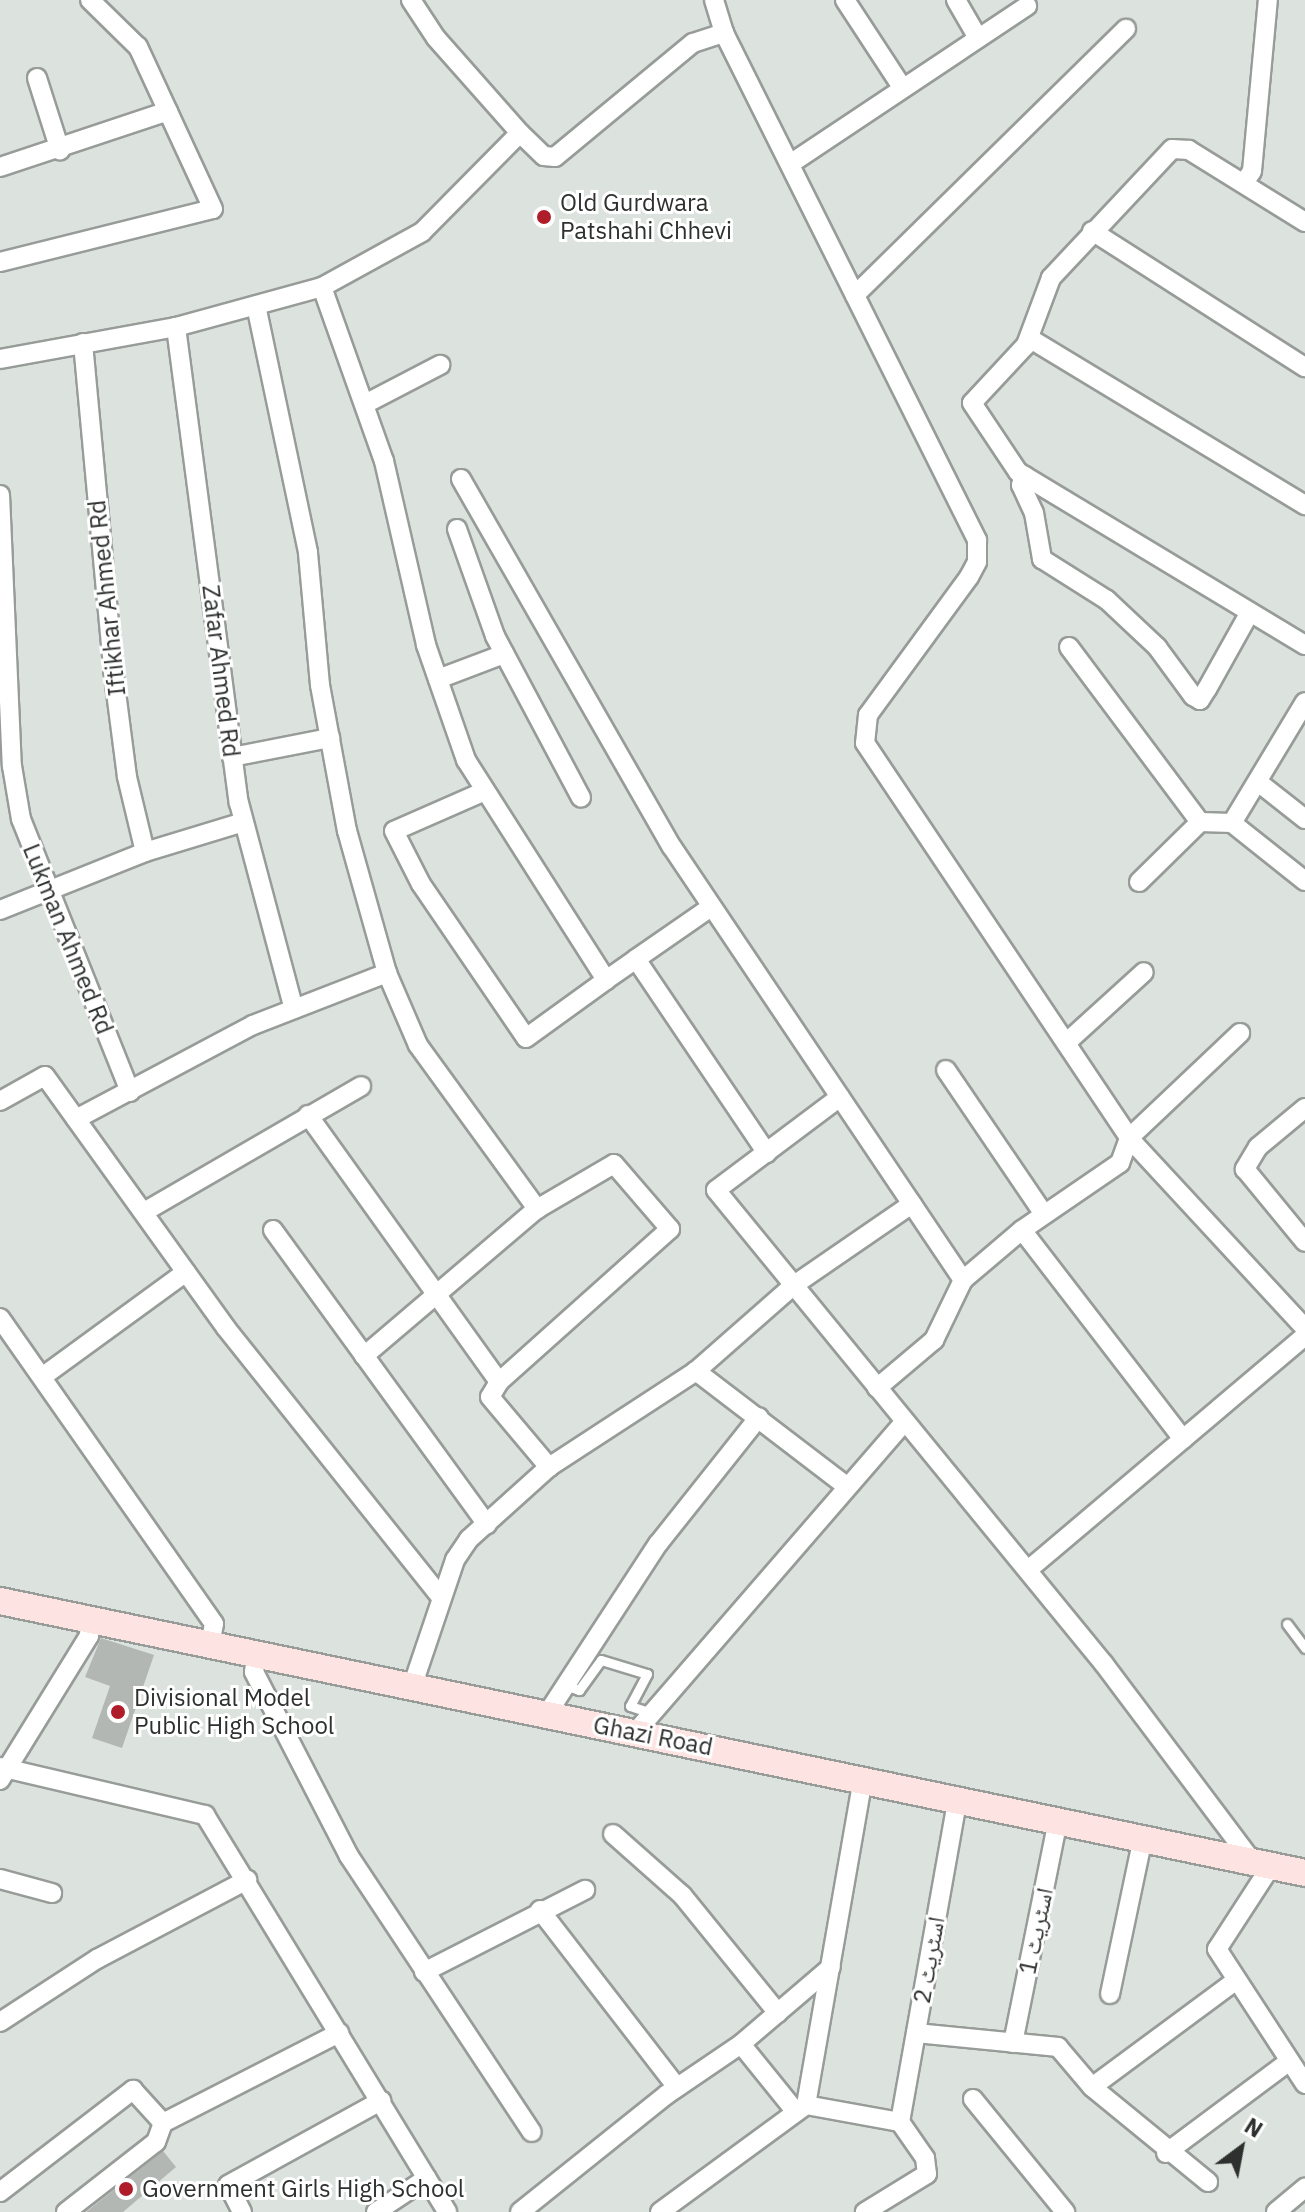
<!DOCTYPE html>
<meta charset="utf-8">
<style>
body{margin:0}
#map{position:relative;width:1305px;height:2212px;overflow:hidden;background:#dce2de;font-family:"IBM Plex Sans","Noto Naskh Arabic",sans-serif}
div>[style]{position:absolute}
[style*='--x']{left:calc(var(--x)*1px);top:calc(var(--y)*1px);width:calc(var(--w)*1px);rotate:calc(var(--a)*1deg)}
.building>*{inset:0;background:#b2b7b4}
.roads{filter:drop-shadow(2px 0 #979c99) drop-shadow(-2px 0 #979c99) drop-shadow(0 2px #979c99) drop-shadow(0 -2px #979c99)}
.service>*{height:9px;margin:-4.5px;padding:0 4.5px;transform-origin:4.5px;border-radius:4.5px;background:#fff}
.minor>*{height:18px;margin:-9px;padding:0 9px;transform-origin:9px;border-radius:9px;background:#fff}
.secondary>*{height:26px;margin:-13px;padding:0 13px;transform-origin:13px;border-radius:13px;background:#fde4e2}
.dots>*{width:22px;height:22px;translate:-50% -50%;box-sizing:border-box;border:4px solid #fff;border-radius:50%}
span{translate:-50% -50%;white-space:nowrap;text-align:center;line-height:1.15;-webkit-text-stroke:6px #fff;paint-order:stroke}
.poi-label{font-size:24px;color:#2d302e}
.left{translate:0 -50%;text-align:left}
.street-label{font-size:24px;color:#2d302e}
.north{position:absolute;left:1201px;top:2108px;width:80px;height:80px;-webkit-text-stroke:6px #fff;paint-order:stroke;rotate:32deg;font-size:22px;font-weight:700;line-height:32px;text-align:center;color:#2d302e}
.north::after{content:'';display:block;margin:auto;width:28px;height:36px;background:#2d302e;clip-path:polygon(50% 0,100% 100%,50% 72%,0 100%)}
</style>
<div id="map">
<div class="building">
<i style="clip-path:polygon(101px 1638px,154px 1655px,122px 1748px,92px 1738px,110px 1686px,85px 1677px)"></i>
<i style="clip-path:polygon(163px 2151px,176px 2167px,123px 2212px,86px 2212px)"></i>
</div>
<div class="roads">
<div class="service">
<i style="--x:1287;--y:1624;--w:30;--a:53"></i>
<i style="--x:565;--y:1685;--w:15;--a:20"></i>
<i style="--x:579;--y:1690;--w:37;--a:-54"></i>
<i style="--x:601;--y:1660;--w:48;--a:16.9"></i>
<i style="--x:647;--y:1674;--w:36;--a:118"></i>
<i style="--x:630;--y:1706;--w:19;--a:18"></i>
</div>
<div class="minor">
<i style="--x:411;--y:0;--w:45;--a:56.7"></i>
<i style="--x:436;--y:38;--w:127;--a:48.5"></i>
<i style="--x:714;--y:0;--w:34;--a:73"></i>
<i style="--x:724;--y:33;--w:567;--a:63.48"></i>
<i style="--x:977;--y:540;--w:22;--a:90"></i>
<i style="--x:977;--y:562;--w:17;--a:118"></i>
<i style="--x:969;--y:577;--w:171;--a:126.2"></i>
<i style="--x:868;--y:715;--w:28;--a:96"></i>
<i style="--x:865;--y:743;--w:475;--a:56.2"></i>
<i style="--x:1129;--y:1138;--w:259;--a:47.2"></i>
<i style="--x:845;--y:0;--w:104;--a:56.8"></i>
<i style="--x:956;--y:0;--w:44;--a:59.9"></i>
<i style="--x:37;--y:78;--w:76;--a:72.3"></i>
<i style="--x:790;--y:164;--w:285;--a:-33.7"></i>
<i style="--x:0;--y:167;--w:177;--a:-18.4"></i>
<i style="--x:1244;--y:183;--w:14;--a:-56"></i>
<i style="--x:1252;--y:171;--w:172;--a:-84.7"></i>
<i style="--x:1305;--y:222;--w:137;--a:-148.2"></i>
<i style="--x:1189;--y:150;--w:17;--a:-177"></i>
<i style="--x:1172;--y:149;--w:177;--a:133.2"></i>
<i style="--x:1051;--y:278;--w:72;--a:110.5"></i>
<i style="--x:1026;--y:345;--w:79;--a:133"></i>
<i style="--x:972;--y:403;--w:83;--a:56.3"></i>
<i style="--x:1018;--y:472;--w:335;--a:31.1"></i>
<i style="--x:1092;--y:231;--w:253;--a:32.6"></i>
<i style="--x:0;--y:262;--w:219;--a:-14"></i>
<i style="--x:213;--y:209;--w:179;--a:-114.8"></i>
<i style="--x:138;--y:47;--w:67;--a:-135.6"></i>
<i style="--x:322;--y:287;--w:185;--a:70.4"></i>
<i style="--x:384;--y:461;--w:189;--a:77.1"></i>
<i style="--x:426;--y:645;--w:122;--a:70.8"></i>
<i style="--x:466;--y:760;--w:261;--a:57.5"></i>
<i style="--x:606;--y:980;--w:37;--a:-35"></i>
<i style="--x:636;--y:959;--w:234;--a:56"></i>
<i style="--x:855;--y:295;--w:380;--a:-44.5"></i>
<i style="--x:176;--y:327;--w:480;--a:82.5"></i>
<i style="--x:239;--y:803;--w:213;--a:75.1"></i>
<i style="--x:1029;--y:338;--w:323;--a:31.2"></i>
<i style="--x:83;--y:343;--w:327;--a:84.7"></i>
<i style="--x:113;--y:669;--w:109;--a:82.6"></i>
<i style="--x:127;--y:777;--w:77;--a:76.5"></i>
<i style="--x:0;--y:359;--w:179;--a:-10.3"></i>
<i style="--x:176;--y:327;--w:151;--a:-15.3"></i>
<i style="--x:322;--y:287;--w:114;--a:-28.8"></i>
<i style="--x:422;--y:232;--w:139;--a:-45.3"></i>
<i style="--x:520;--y:133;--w:33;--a:44"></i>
<i style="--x:544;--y:156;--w:11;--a:5"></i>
<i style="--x:555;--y:157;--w:179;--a:-39.6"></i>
<i style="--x:693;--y:43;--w:33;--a:-18"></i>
<i style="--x:365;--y:404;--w:85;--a:-27.5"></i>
<i style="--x:1025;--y:476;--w:10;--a:114"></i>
<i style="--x:1021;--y:485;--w:31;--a:65"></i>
<i style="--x:1034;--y:513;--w:47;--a:80.1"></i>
<i style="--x:1042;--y:559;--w:77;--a:32.2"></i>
<i style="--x:1107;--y:600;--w:69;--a:43.2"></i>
<i style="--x:1157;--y:647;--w:61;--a:53.7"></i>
<i style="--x:1193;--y:696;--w:8;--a:30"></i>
<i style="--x:1200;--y:700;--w:13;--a:-58"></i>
<i style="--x:1207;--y:689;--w:88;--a:-60.8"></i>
<i style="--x:461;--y:479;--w:424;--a:60.2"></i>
<i style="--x:672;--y:847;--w:522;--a:56.1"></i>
<i style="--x:0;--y:495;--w:271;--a:87.5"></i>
<i style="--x:12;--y:766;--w:54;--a:80.4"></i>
<i style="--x:21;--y:819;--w:294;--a:68.2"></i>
<i style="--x:457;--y:529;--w:114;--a:70.4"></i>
<i style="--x:495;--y:636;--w:183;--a:62"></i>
<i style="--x:1069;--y:647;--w:219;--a:53.2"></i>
<i style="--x:1200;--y:822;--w:32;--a:2"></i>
<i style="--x:1232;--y:823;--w:93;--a:38.5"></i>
<i style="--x:438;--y:679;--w:71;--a:-20.7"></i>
<i style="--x:232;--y:757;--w:100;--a:-11"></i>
<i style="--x:1258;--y:782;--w:60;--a:38.2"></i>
<i style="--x:485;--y:791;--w:99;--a:156.3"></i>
<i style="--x:394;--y:831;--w:59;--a:63"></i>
<i style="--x:421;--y:884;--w:186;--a:55.7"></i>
<i style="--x:526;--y:1038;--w:99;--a:-35.9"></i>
<i style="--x:1232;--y:823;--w:141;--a:-58.9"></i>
<i style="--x:1139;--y:882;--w:86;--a:-44.5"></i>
<i style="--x:0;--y:910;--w:156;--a:-21.8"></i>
<i style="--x:145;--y:852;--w:103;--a:-16.9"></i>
<i style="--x:636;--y:959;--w:91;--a:-34.7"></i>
<i style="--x:387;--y:973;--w:78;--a:66.7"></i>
<i style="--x:418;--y:1045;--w:203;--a:54"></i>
<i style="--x:1066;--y:1043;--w:105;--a:-42.3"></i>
<i style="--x:946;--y:1070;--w:174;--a:55.8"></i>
<i style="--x:840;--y:1097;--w:155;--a:143.1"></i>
<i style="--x:716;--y:1190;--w:613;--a:50.7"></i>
<i style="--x:1104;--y:1664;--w:246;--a:53.1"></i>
<i style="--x:0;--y:1101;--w:51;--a:-29.1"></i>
<i style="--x:45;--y:1076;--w:310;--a:54.3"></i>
<i style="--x:226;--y:1328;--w:344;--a:51.4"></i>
<i style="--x:1305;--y:1108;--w:61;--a:140.3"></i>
<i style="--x:1258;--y:1147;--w:26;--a:121"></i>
<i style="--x:1245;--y:1169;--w:94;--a:50.6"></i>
<i style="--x:308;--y:1115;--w:328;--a:54.4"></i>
<i style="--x:76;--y:1119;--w:200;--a:-28"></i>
<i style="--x:253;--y:1025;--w:144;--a:-21.2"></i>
<i style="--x:387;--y:973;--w:148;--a:-105.7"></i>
<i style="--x:347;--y:831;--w:148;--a:-100.5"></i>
<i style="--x:320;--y:685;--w:134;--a:-95.2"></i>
<i style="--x:308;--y:552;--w:252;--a:-101.9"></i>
<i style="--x:144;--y:1212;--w:251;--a:-30.1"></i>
<i style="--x:273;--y:1230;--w:364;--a:54"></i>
<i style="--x:1022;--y:1230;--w:264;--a:52.4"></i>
<i style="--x:0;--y:1318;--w:373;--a:55"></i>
<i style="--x:214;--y:1624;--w:20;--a:101"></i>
<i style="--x:364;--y:1356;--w:227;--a:-40.4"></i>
<i style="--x:537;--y:1209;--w:89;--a:-30.3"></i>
<i style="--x:614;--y:1164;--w:86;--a:49.3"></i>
<i style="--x:670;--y:1229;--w:229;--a:138.2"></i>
<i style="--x:499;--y:1382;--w:17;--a:121"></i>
<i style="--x:490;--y:1397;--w:92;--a:49.9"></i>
<i style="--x:549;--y:1467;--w:108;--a:138"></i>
<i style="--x:469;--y:1539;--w:25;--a:124"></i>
<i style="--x:455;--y:1560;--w:131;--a:108.7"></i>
<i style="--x:42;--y:1377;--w:178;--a:-36.1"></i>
<i style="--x:877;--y:1388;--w:75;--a:-40.1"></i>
<i style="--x:934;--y:1340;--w:67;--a:-64.2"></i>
<i style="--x:963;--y:1280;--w:77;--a:-40.3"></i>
<i style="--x:1022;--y:1230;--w:119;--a:-34.4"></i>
<i style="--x:1120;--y:1163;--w:27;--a:-70"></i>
<i style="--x:1129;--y:1138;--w:153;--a:-43.4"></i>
<i style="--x:549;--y:1467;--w:176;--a:-33.1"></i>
<i style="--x:845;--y:1485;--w:188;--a:-142.6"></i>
<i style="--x:696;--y:1371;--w:130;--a:-41.3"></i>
<i style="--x:794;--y:1285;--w:143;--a:-34.5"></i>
<i style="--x:1028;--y:1570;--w:363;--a:-40.2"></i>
<i style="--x:256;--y:1654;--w:18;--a:96"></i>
<i style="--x:254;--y:1672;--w:207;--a:62.7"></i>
<i style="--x:349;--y:1856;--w:331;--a:56.5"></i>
<i style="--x:547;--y:1714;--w:203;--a:-56.9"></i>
<i style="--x:658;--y:1544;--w:162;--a:-51.5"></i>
<i style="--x:634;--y:1734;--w:411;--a:-49.1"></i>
<i style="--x:0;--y:1767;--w:211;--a:13.2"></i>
<i style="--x:205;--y:1815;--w:465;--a:58.6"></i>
<i style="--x:0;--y:1780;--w:169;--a:-58.3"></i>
<i style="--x:89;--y:1636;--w:16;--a:-86"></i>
<i style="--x:613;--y:1834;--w:92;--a:41.5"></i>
<i style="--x:682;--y:1895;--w:152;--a:50.9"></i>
<i style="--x:1271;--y:1866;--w:99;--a:123"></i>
<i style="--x:1217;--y:1949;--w:161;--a:56.9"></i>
<i style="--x:0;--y:1879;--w:54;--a:15.1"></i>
<i style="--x:540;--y:1910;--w:224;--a:52.3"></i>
<i style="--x:424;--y:1972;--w:181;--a:-27"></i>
<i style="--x:1110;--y:1994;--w:160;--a:-78.1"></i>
<i style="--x:0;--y:2022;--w:116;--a:-33"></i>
<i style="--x:97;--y:1959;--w:170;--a:-27.8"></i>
<i style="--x:916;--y:2033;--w:143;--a:5.6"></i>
<i style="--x:1058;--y:2047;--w:52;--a:49.6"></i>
<i style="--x:1092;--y:2087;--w:150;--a:39.3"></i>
<i style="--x:1013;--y:2043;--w:228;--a:-78.6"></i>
<i style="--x:1092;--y:2087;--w:178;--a:-36.5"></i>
<i style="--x:973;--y:2099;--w:146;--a:50.8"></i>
<i style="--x:806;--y:2105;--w:96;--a:10.3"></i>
<i style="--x:900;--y:2122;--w:44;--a:55.2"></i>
<i style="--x:925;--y:2158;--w:16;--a:83"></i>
<i style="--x:927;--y:2174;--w:73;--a:148.5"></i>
<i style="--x:796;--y:2112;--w:87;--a:-129"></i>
<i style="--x:741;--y:2044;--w:118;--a:-40.5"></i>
<i style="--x:900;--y:2122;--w:330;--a:-79.9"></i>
<i style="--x:1166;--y:2153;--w:152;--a:-36.7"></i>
<i style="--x:0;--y:2192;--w:168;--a:-37.5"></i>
<i style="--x:133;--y:2090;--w:45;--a:47.7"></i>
<i style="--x:163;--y:2123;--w:198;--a:-27.1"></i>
<i style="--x:66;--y:2212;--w:114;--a:-37.9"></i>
<i style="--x:156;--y:2142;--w:20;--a:-70"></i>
<i style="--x:242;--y:2212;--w:30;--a:-117"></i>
<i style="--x:228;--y:2185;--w:175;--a:-28.8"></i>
<i style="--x:376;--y:2212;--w:61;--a:-33.7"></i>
<i style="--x:520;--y:2212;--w:187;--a:-38.7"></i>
<i style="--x:666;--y:2095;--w:91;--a:-34.2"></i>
<i style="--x:660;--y:2212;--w:181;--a:-36.2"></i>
<i style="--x:806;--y:2105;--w:333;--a:-80.1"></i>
<i style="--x:1276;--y:2212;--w:38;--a:-40"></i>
</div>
<div class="secondary">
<i style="--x:0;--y:1601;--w:1333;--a:11.77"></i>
</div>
</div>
<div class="dots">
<i style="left:544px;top:217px;background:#b01d2a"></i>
<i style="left:118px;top:1712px;background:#b01d2a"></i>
<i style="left:126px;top:2189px;background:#b01d2a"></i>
</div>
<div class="poi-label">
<span class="left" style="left:560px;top:217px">Old Gurdwara<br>Patshahi Chhevi</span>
<span class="left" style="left:134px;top:1712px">Divisional Model<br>Public High School</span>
<span class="left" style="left:142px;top:2189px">Government Girls High School</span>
</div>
<div class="street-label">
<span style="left:107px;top:598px;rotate:-96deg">Iftikhar Ahmed Rd</span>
<span style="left:221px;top:671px;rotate:83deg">Zafar Ahmed Rd</span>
<span style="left:68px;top:939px;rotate:68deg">Lukman Ahmed Rd</span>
<span style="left:653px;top:1736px;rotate:11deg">Ghazi Road</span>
<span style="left:1036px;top:1931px;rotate:-78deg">اسٹریٹ 1</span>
<span style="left:929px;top:1960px;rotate:-80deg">اسٹریٹ 2</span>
</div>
<div class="north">N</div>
</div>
